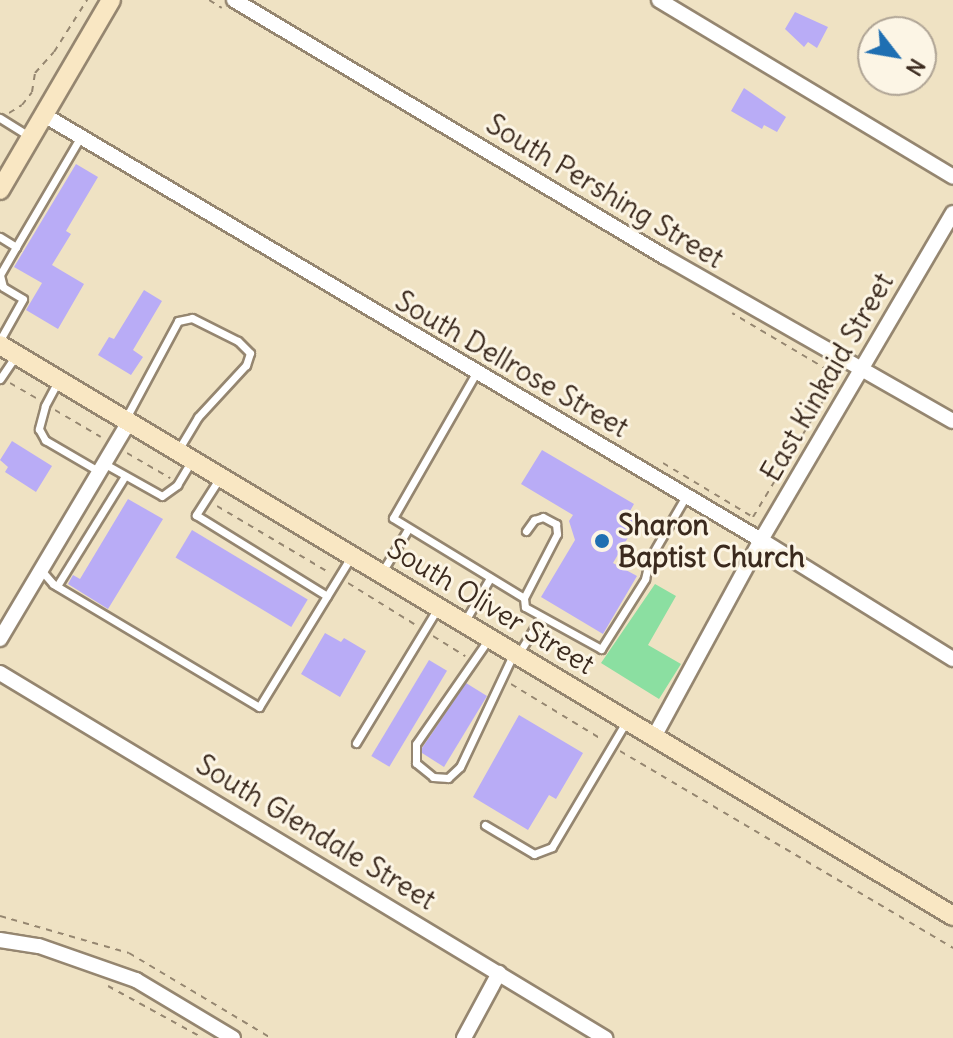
<!DOCTYPE html>
<style>
body{margin:0}
#map{position:relative;width:953px;height:1038px;overflow:hidden;background:#efe2c3;font-family:Delius,sans-serif}
div>[style]{position:absolute}
[style*='--x']{left:calc(var(--x)*1px);top:calc(var(--y)*1px);width:calc(var(--w)*1px);rotate:calc(var(--a)*1deg)}
.green>*{inset:0;background:#8bdfa1}
.building>*{inset:0;background:#b9acf6;transform-origin:0 0}
.path>*{height:2px;margin-top:-1px;transform-origin:0;background:repeating-linear-gradient(90deg,#958670 0 6px,transparent 0 12px)}
.roads{filter:drop-shadow(2px 0 #958670) drop-shadow(-2px 0 #958670) drop-shadow(0 2px #958670) drop-shadow(0 -2px #958670)}
.lane>*{height:7px;margin:-3.5px;padding:0 3.5px;transform-origin:3.5px;border-radius:3.5px;background:#fff}
.street>*{height:14px;margin:-7px;padding:0 7px;transform-origin:7px;border-radius:7px;background:#fff}
.secondary>*{height:18px;margin:-9px;padding:0 9px;transform-origin:9px;border-radius:9px;background:#f9e7c3}
.dots>*{width:22px;height:22px;translate:-50% -50%;box-sizing:border-box;border:4px solid #fcf5e5;border-radius:50%}
span{translate:-50% -50%;white-space:nowrap;text-align:center;line-height:1.15;-webkit-text-stroke:6px #fcf5e5;paint-order:stroke}
.street-label{font-size:28px;color:#3b2a1e}
.poi-label{font-size:28px;color:#3b2a1e;font-weight:700}
.left{translate:0 -50%;text-align:left}
.north{position:absolute;left:857px;top:16px;width:80px;height:80px;box-sizing:border-box;background:#fcf5e5;border:2px solid #afa495;border-radius:50%;rotate:121deg;font-size:22px;font-weight:700;line-height:32px;text-align:center;color:#3b2a1e}
.north::after{content:'';display:block;margin:auto;width:28px;height:36px;background:#1f6fb2;clip-path:polygon(50% 0,100% 100%,50% 72%,0 100%)}
</style>
<div id="map">
<div class="green">
<i style="clip-path:polygon(655px 584px,676px 596px,648px 645px,681px 664px,659px 699px,601px 663px)"></i>
</div>
<div class="building">
<i style="clip-path:polygon(795px 12px,828px 27px,817px 48px,808px 42px,804px 47px,785px 29px)"></i>
<i style="clip-path:polygon(744px 88px,786px 117px,777px 132px,764px 125px,762px 129px,731px 111px)"></i>
<i style="clip-path:polygon(76px 164px,98px 177px,66px 231px,71px 234px,52px 265px,84px 284px,58px 329px,26px 310px,42px 283px,14px 267px)"></i>
<i style="clip-path:polygon(144px 290px,162px 301px,133px 350px,143px 357px,131px 375px,98px 355px,109px 337px,114px 339px)"></i>
<i style="clip-path:polygon(12px 441px,52px 466px,36px 492px,5px 472px,8px 467px,0 460px)"></i>
<i style="clip-path:polygon(542px 450px,634px 504px,630px 511px,640px 517px,613px 563px,637px 576px,603px 634px,541px 597px,575px 540px,569px 521px,573px 515px,521px 484px)"></i>
<i style="clip-path:polygon(128px 499px,163px 519px,108px 609px,68px 584px,73px 575px,80px 579px)"></i>
<i style="left:192px;top:530px;width:135px;height:32px;rotate:31deg"></i>
<i style="clip-path:polygon(325px 633px,341px 642px,344px 638px,366px 651px,340px 697px,301px 674px)"></i>
<i style="left:429px;top:660px;width:21px;height:112px;rotate:31deg"></i>
<i style="clip-path:polygon(466px 683px,487px 696px,444px 767px,422px 753px,422px 748px)"></i>
<i style="clip-path:polygon(519px 715px,583px 753px,556px 799px,549px 795px,528px 830px,473px 797px)"></i>
</div>
<div class="path">
<i style="--x:209;--y:0;--w:15;--a:32"></i>
<i style="--x:9;--y:113;--w:15;--a:-32"></i>
<i style="--x:22;--y:105;--w:16;--a:-52"></i>
<i style="--x:32;--y:92;--w:19;--a:-81"></i>
<i style="--x:35;--y:73;--w:28;--a:-48"></i>
<i style="--x:54;--y:52;--w:62;--a:-57.6"></i>
<i style="--x:10;--y:383;--w:30;--a:30"></i>
<i style="--x:55;--y:410;--w:53;--a:30.4"></i>
<i style="--x:127;--y:453;--w:50;--a:30.2"></i>
<i style="--x:663;--y:463;--w:105;--a:31"></i>
<i style="--x:753;--y:517;--w:165;--a:-58.9"></i>
<i style="--x:838;--y:376;--w:123;--a:-149.3"></i>
<i style="--x:217;--y:506;--w:129;--a:30.7"></i>
<i style="--x:348;--y:583;--w:78;--a:31.8"></i>
<i style="--x:433;--y:636;--w:38;--a:32"></i>
<i style="--x:511;--y:684;--w:105;--a:31.4"></i>
<i style="--x:620;--y:751;--w:387;--a:30.6"></i>
<i style="--x:0;--y:916;--w:134;--a:16"></i>
<i style="--x:129;--y:953;--w:165;--a:30.9"></i>
<i style="--x:108;--y:986;--w:108;--a:28.7"></i>
</div>
<div class="roads">
<div class="lane">
<i style="--x:0;--y:118;--w:34;--a:32"></i>
<i style="--x:0;--y:237;--w:19;--a:32"></i>
<i style="--x:16;--y:247;--w:32;--a:120"></i>
<i style="--x:0;--y:275;--w:12;--a:76"></i>
<i style="--x:3;--y:287;--w:23;--a:31"></i>
<i style="--x:23;--y:299;--w:47;--a:119.3"></i>
<i style="--x:16;--y:247;--w:126;--a:-59.6"></i>
<i style="--x:476;--y:373;--w:167;--a:119.8"></i>
<i style="--x:393;--y:518;--w:153;--a:31.4"></i>
<i style="--x:0;--y:379;--w:29;--a:-56"></i>
<i style="--x:57;--y:383;--w:26;--a:118"></i>
<i style="--x:45;--y:406;--w:24;--a:105"></i>
<i style="--x:39;--y:429;--w:13;--a:61"></i>
<i style="--x:45;--y:440;--w:64;--a:30.2"></i>
<i style="--x:126;--y:418;--w:110;--a:-61.8"></i>
<i style="--x:178;--y:321;--w:14;--a:-12"></i>
<i style="--x:192;--y:318;--w:51;--a:26.6"></i>
<i style="--x:238;--y:341;--w:17;--a:45"></i>
<i style="--x:250;--y:353;--w:13;--a:108"></i>
<i style="--x:246;--y:365;--w:71;--a:132.7"></i>
<i style="--x:198;--y:417;--w:39;--a:121"></i>
<i style="--x:105;--y:464;--w:65;--a:29.3"></i>
<i style="--x:162;--y:496;--w:19;--a:-36"></i>
<i style="--x:177;--y:485;--w:29;--a:-59"></i>
<i style="--x:219;--y:479;--w:43;--a:122.6"></i>
<i style="--x:196;--y:515;--w:154;--a:31.7"></i>
<i style="--x:526;--y:531;--w:14;--a:-54"></i>
<i style="--x:534;--y:520;--w:9;--a:-18"></i>
<i style="--x:543;--y:517;--w:15;--a:28"></i>
<i style="--x:556;--y:524;--w:10;--a:84"></i>
<i style="--x:557;--y:534;--w:72;--a:117.3"></i>
<i style="--x:524;--y:598;--w:9;--a:84"></i>
<i style="--x:525;--y:607;--w:87;--a:28.9"></i>
<i style="--x:601;--y:649;--w:83;--a:-57.8"></i>
<i style="--x:645;--y:579;--w:22;--a:-77"></i>
<i style="--x:650;--y:558;--w:72;--a:-59.9"></i>
<i style="--x:41;--y:570;--w:18;--a:49"></i>
<i style="--x:53;--y:584;--w:240;--a:30.8"></i>
<i style="--x:259;--y:707;--w:176;--a:-58.5"></i>
<i style="--x:382;--y:572;--w:50;--a:-58.8"></i>
<i style="--x:57;--y:586;--w:129;--a:-58.3"></i>
<i style="--x:465;--y:621;--w:50;--a:-59.8"></i>
<i style="--x:488;--y:640;--w:126;--a:124.7"></i>
<i style="--x:416;--y:744;--w:19;--a:90"></i>
<i style="--x:416;--y:763;--w:22;--a:39"></i>
<i style="--x:433;--y:777;--w:15;--a:4"></i>
<i style="--x:448;--y:778;--w:16;--a:-43"></i>
<i style="--x:460;--y:767;--w:126;--a:-64.7"></i>
<i style="--x:519;--y:653;--w:42;--a:-58.6"></i>
<i style="--x:356;--y:743;--w:157;--a:-58.8"></i>
<i style="--x:485;--y:825;--w:57;--a:30.6"></i>
<i style="--x:534;--y:854;--w:19;--a:-21"></i>
<i style="--x:552;--y:847;--w:145;--a:-59.4"></i>
</div>
<div class="street">
<i style="--x:234;--y:0;--w:502;--a:30.81"></i>
<i style="--x:665;--y:257;--w:331;--a:29.7"></i>
<i style="--x:659;--y:0;--w:343;--a:31"></i>
<i style="--x:44;--y:115;--w:833;--a:30.66"></i>
<i style="--x:761;--y:540;--w:226;--a:31.8"></i>
<i style="--x:0;--y:639;--w:252;--a:-59.3"></i>
<i style="--x:0;--y:673;--w:707;--a:31.1"></i>
<i style="--x:654;--y:737;--w:224;--a:-61.5"></i>
<i style="--x:761;--y:540;--w:379;--a:-59.6"></i>
<i style="--x:0;--y:940;--w:39;--a:9"></i>
<i style="--x:39;--y:946;--w:103;--a:19.3"></i>
<i style="--x:136;--y:980;--w:113;--a:30.9"></i>
<i style="--x:464;--y:1038;--w:74;--a:-61.7"></i>
</div>
<div class="secondary">
<i style="--x:0;--y:190;--w:220;--a:-59.7"></i>
<i style="--x:0;--y:345;--w:1111;--a:30.93"></i>
</div>
</div>
<div class="dots">
<i style="left:602px;top:541px;background:#1f6fb2"></i>
</div>
<div class="street-label">
<span style="left:605px;top:191px;rotate:31deg">South Pershing Street</span>
<span style="left:512px;top:364px;rotate:30deg">South Dellrose Street</span>
<span style="left:827px;top:377px;rotate:-60deg">East Kinkaid Street</span>
<span style="left:491px;top:606px;rotate:31deg">South Oliver Street</span>
<span style="left:316px;top:832px;rotate:31deg">South Glendale Street</span>
</div>
<div class="poi-label">
<span class="left" style="left:618px;top:541px">Sharon<br>Baptist Church</span>
</div>
<div class="north">N</div>
</div>
